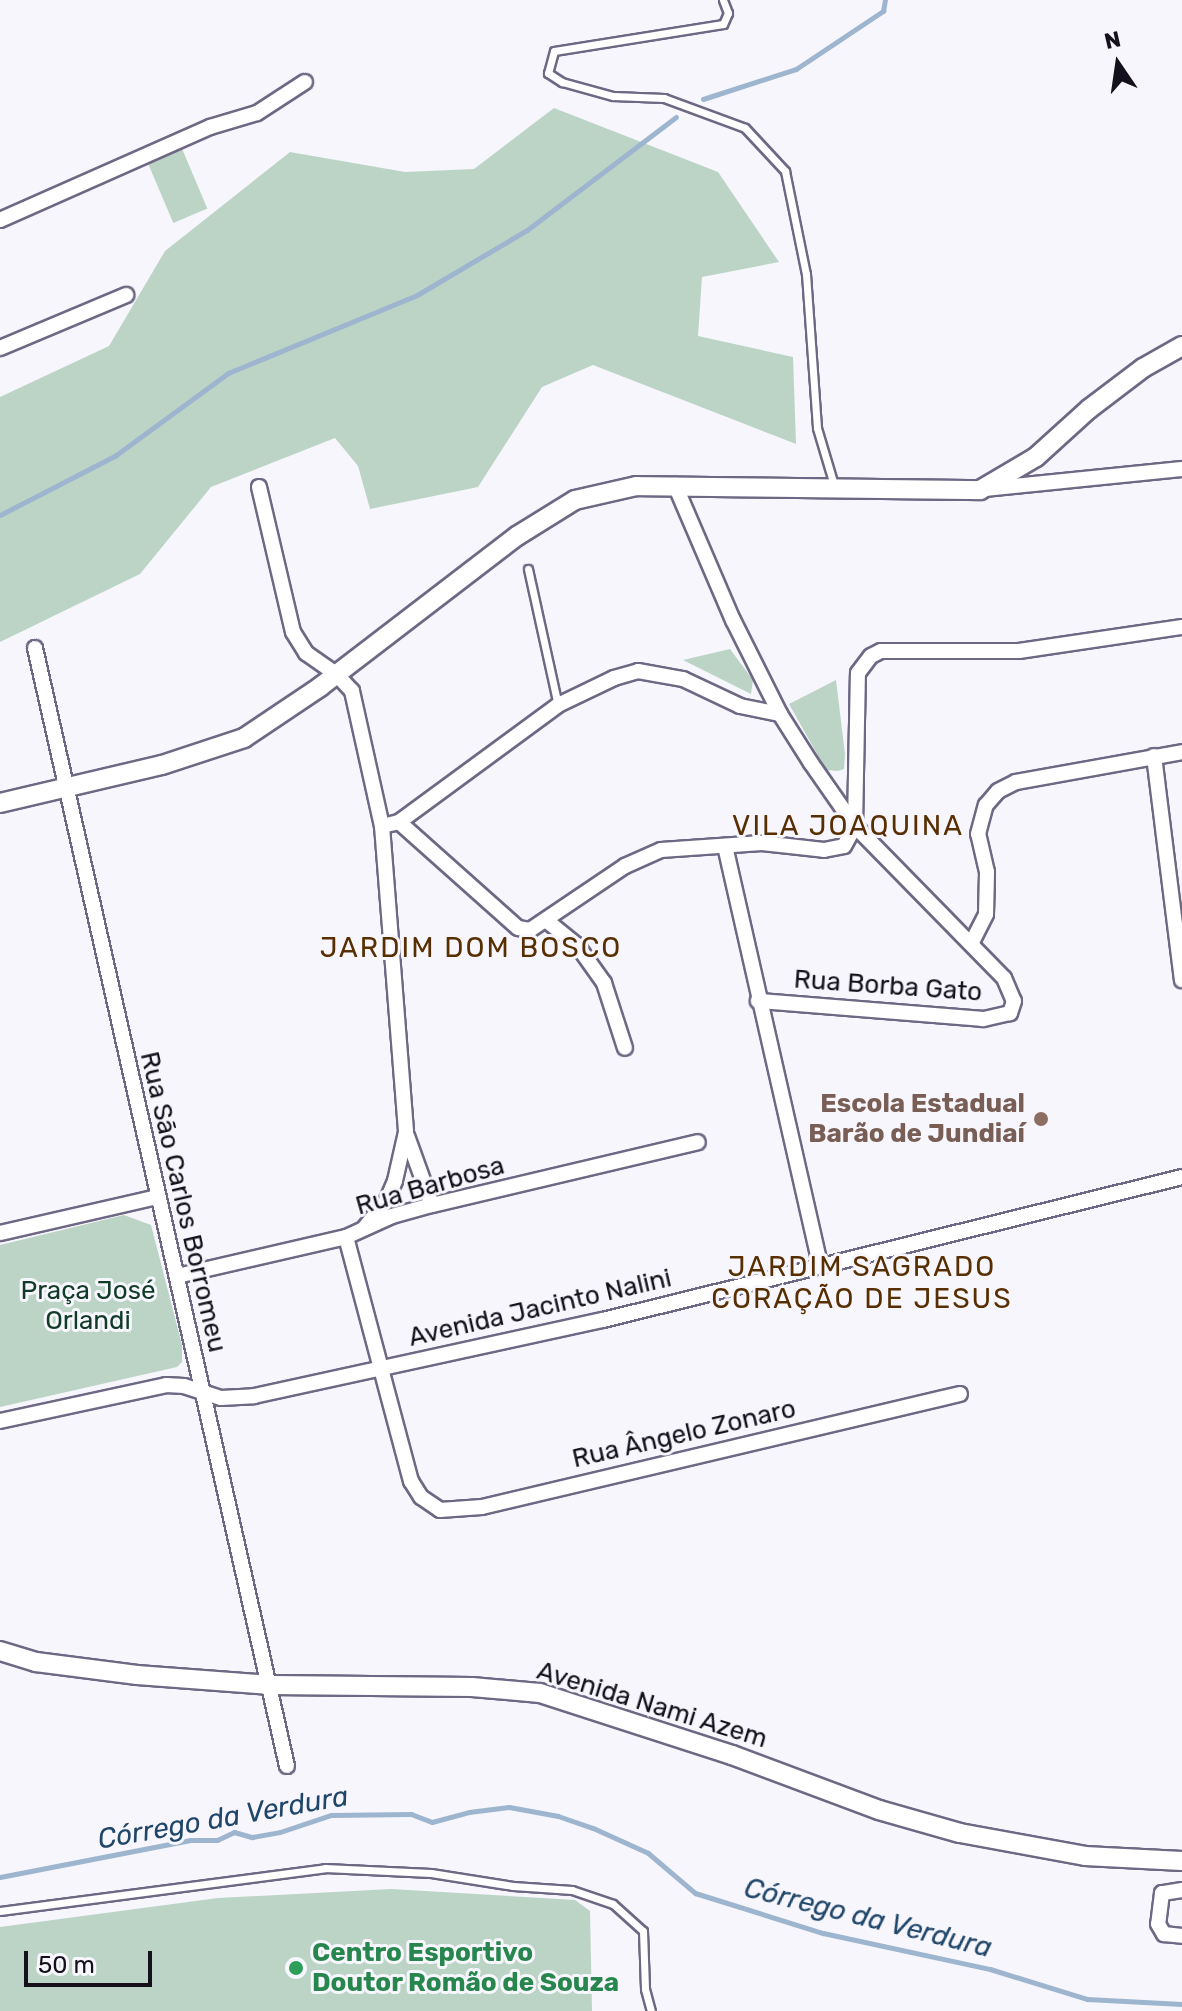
<!DOCTYPE html>
<meta charset="utf-8">
<style>
body{margin:0}
#map{position:relative;width:1182px;height:2011px;overflow:hidden;background:#f7f6fc;font-family:Rubik,sans-serif}
div>[style]{position:absolute}
[style*='--x']{left:calc(var(--x)*1px);top:calc(var(--y)*1px);width:calc(var(--w)*1px);rotate:calc(var(--a)*1deg)}
.green>*{inset:0;background:#bcd4c6;transform-origin:0 0}
.stream>*{height:5px;margin:-2.5px;padding:0 2.5px;transform-origin:2.5px;border-radius:2.5px;background:#9db5ce}
.roads{filter:drop-shadow(2px 0 #6f6884) drop-shadow(-2px 0 #6f6884) drop-shadow(0 2px #6f6884) drop-shadow(0 -2px #6f6884)}
.service>*{height:7px;margin:-3.5px;padding:0 3.5px;transform-origin:3.5px;border-radius:3.5px;background:#fff}
.minor>*{height:14px;margin:-7px;padding:0 7px;transform-origin:7px;border-radius:7px;background:#fff}
.tertiary>*{height:18px;margin:-9px;padding:0 9px;transform-origin:9px;border-radius:9px;background:#fff}
.dots>*{width:22px;height:22px;translate:-50% -50%;box-sizing:border-box;border:4px solid #f7f6fc;border-radius:50%}
span{translate:-50% -50%;white-space:nowrap;text-align:center;line-height:1.15;-webkit-text-stroke:6px #f7f6fc;paint-order:stroke}
.street-label{font-size:26px;color:#14111c}
.education-label{font-size:26px;color:#785e54;font-weight:700}
.right{translate:-100% -50%;text-align:right}
.park-label{font-size:26px;color:#0f3b27}
.leisure-label{font-size:26px;color:#27864d;font-weight:700}
.left{translate:0 -50%;text-align:left}
.neighbourhood-label{font-size:28px;color:#582f02;letter-spacing:2px}
.water-label{font-size:28px;color:#204669;font-style:italic}
.north{position:absolute;left:1078px;top:24px;width:80px;height:80px;-webkit-text-stroke:6px #f7f6fc;paint-order:stroke;rotate:347deg;font-size:22px;font-weight:700;line-height:32px;text-align:center;color:#14111c}
.north::after{content:'';display:block;margin:auto;width:28px;height:36px;background:#14111c;clip-path:polygon(50% 0,100% 100%,50% 72%,0 100%)}
.scale{position:absolute;left:24px;top:1951px;width:128px;height:36px;box-sizing:border-box;border:4px solid #14111c;border-top:0;padding-left:10px;font-size:24px;line-height:28px;white-space:nowrap;color:#14111c;-webkit-text-stroke:6px #f7f6fc;paint-order:stroke}
</style>
<div id="map">
<div class="green">
<i style="clip-path:polygon(554px 108px,718px 172px,779px 262px,702px 277px,698px 336px,793px 357px,796px 444px,593px 365px,542px 387px,478px 487px,370px 509px,358px 466px,335px 438px,211px 487px,140px 574px,0 642px,0 397px,109px 346px,165px 251px,290px 152px,405px 172px,474px 169px)"></i>
<i style="left:180px;top:144px;width:70px;height:37px;rotate:67deg"></i>
<i style="clip-path:polygon(730px 649px,753px 680px,751px 694px,683px 660px)"></i>
<i style="clip-path:polygon(836px 680px,845px 754px,844px 769px,838px 771px,826px 770px,789px 704px)"></i>
<i style="clip-path:polygon(124px 1215px,151px 1225px,182px 1345px,182px 1362px,177px 1367px,0 1407px,0 1245px)"></i>
<i style="clip-path:polygon(391px 1889px,575px 1900px,590px 1911px,592px 2011px,0 2011px,0 1927px,218px 1898px)"></i>
</div>
<div class="stream">
<i style="--x:703;--y:99;--w:98;--a:-17.9"></i>
<i style="--x:796;--y:69;--w:105;--a:-33.7"></i>
<i style="--x:883;--y:11;--w:11;--a:-80"></i>
<i style="--x:0;--y:515;--w:131;--a:-27.3"></i>
<i style="--x:116;--y:455;--w:139;--a:-36.2"></i>
<i style="--x:228;--y:373;--w:204;--a:-22.4"></i>
<i style="--x:417;--y:295;--w:128;--a:-30.6"></i>
<i style="--x:527;--y:230;--w:187;--a:-37.2"></i>
<i style="--x:0;--y:1877;--w:194;--a:-11"></i>
<i style="--x:190;--y:1840;--w:27;--a:0"></i>
<i style="--x:217;--y:1840;--w:19;--a:-25"></i>
<i style="--x:234;--y:1832;--w:19;--a:16"></i>
<i style="--x:252;--y:1837;--w:28;--a:-10"></i>
<i style="--x:280;--y:1832;--w:54;--a:-18.4"></i>
<i style="--x:331;--y:1815;--w:80;--a:-0.7"></i>
<i style="--x:411;--y:1814;--w:22;--a:21"></i>
<i style="--x:432;--y:1822;--w:38;--a:-15"></i>
<i style="--x:469;--y:1812;--w:40;--a:-7.1"></i>
<i style="--x:509;--y:1807;--w:50;--a:10.4"></i>
<i style="--x:558;--y:1816;--w:37;--a:19"></i>
<i style="--x:593;--y:1828;--w:60;--a:24.4"></i>
<i style="--x:648;--y:1853;--w:62;--a:40.4"></i>
<i style="--x:695;--y:1893;--w:134;--a:17.4"></i>
<i style="--x:823;--y:1933;--w:171;--a:12.2"></i>
<i style="--x:990;--y:1969;--w:102;--a:17.2"></i>
<i style="--x:1087;--y:1999;--w:95;--a:3"></i>
</div>
<div class="roads">
<div class="service">
<i style="--x:723;--y:0;--w:14;--a:69"></i>
<i style="--x:728;--y:13;--w:12;--a:114"></i>
<i style="--x:723;--y:24;--w:171;--a:170.9"></i>
<i style="--x:554;--y:51;--w:23;--a:105"></i>
<i style="--x:548;--y:73;--w:17;--a:33"></i>
<i style="--x:562;--y:82;--w:53;--a:15.4"></i>
<i style="--x:613;--y:96;--w:51;--a:2.2"></i>
<i style="--x:664;--y:98;--w:86;--a:20.3"></i>
<i style="--x:745;--y:128;--w:59;--a:47.1"></i>
<i style="--x:785;--y:171;--w:105;--a:78.5"></i>
<i style="--x:806;--y:274;--w:154;--a:85.9"></i>
<i style="--x:817;--y:428;--w:59;--a:73.4"></i>
<i style="--x:528;--y:569;--w:139;--a:77.6"></i>
<i style="--x:0;--y:1911;--w:328;--a:-7.5"></i>
<i style="--x:325;--y:1868;--w:106;--a:2.7"></i>
<i style="--x:431;--y:1873;--w:83;--a:9"></i>
<i style="--x:513;--y:1886;--w:59;--a:3.9"></i>
<i style="--x:572;--y:1890;--w:43;--a:18.9"></i>
<i style="--x:613;--y:1904;--w:40;--a:42"></i>
<i style="--x:643;--y:1931;--w:58;--a:88"></i>
<i style="--x:645;--y:1989;--w:23;--a:75"></i>
</div>
<div class="minor">
<i style="--x:0;--y:220;--w:230;--a:-23.9"></i>
<i style="--x:210;--y:127;--w:49;--a:-16.6"></i>
<i style="--x:257;--y:113;--w:57;--a:-32.9"></i>
<i style="--x:0;--y:348;--w:137;--a:-22.8"></i>
<i style="--x:675;--y:485;--w:147;--a:66.8"></i>
<i style="--x:733;--y:620;--w:105;--a:63.4"></i>
<i style="--x:780;--y:714;--w:58;--a:57.7"></i>
<i style="--x:811;--y:763;--w:77;--a:55.1"></i>
<i style="--x:855;--y:826;--w:213;--a:45.6"></i>
<i style="--x:1004;--y:978;--w:25;--a:67"></i>
<i style="--x:1014;--y:1001;--w:13;--a:108"></i>
<i style="--x:1010;--y:1013;--w:28;--a:167"></i>
<i style="--x:983;--y:1019;--w:226;--a:-175.4"></i>
<i style="--x:259;--y:487;--w:149;--a:76.8"></i>
<i style="--x:293;--y:632;--w:25;--a:58"></i>
<i style="--x:306;--y:653;--w:38;--a:35"></i>
<i style="--x:337;--y:675;--w:22;--a:47"></i>
<i style="--x:352;--y:691;--w:138;--a:77.5"></i>
<i style="--x:382;--y:826;--w:307;--a:85.5"></i>
<i style="--x:406;--y:1132;--w:50;--a:102.7"></i>
<i style="--x:395;--y:1181;--w:21;--a:113"></i>
<i style="--x:387;--y:1200;--w:35;--a:129"></i>
<i style="--x:984;--y:489;--w:199;--a:-5.8"></i>
<i style="--x:35;--y:648;--w:1146;--a:77.3"></i>
<i style="--x:1154;--y:756;--w:226;--a:82.9"></i>
<i style="--x:399;--y:822;--w:197;--a:-36.3"></i>
<i style="--x:558;--y:705;--w:62;--a:-25.7"></i>
<i style="--x:614;--y:678;--w:25;--a:-16"></i>
<i style="--x:638;--y:671;--w:46;--a:10.1"></i>
<i style="--x:683;--y:679;--w:63;--a:25.3"></i>
<i style="--x:740;--y:706;--w:41;--a:11.3"></i>
<i style="--x:382;--y:826;--w:17;--a:-13"></i>
<i style="--x:399;--y:822;--w:159;--a:41.7"></i>
<i style="--x:518;--y:928;--w:12;--a:9"></i>
<i style="--x:530;--y:930;--w:115;--a:-34"></i>
<i style="--x:625;--y:866;--w:39;--a:-24"></i>
<i style="--x:661;--y:850;--w:101;--a:-4"></i>
<i style="--x:762;--y:843;--w:62;--a:6.4"></i>
<i style="--x:824;--y:850;--w:20;--a:-11"></i>
<i style="--x:844;--y:846;--w:23;--a:-61"></i>
<i style="--x:855;--y:826;--w:153;--a:-88.9"></i>
<i style="--x:858;--y:673;--w:21;--a:-53"></i>
<i style="--x:871;--y:656;--w:11;--a:-27"></i>
<i style="--x:881;--y:651;--w:138;--a:0"></i>
<i style="--x:1019;--y:651;--w:165;--a:-8.4"></i>
<i style="--x:725;--y:846;--w:429;--a:77.2"></i>
<i style="--x:547;--y:921;--w:38;--a:39"></i>
<i style="--x:577;--y:945;--w:47;--a:54.6"></i>
<i style="--x:604;--y:983;--w:68;--a:72.1"></i>
<i style="--x:972;--y:942;--w:31;--a:-63"></i>
<i style="--x:986;--y:914;--w:42;--a:-88.6"></i>
<i style="--x:987;--y:872;--w:39;--a:-103"></i>
<i style="--x:978;--y:834;--w:30;--a:-75"></i>
<i style="--x:986;--y:805;--w:18;--a:-49"></i>
<i style="--x:998;--y:791;--w:20;--a:-27"></i>
<i style="--x:1016;--y:782;--w:169;--a:-10.2"></i>
<i style="--x:407;--y:1136;--w:73;--a:70.1"></i>
<i style="--x:0;--y:1233;--w:161;--a:-12.9"></i>
<i style="--x:346;--y:1237;--w:253;--a:75.1"></i>
<i style="--x:411;--y:1481;--w:19;--a:58"></i>
<i style="--x:421;--y:1497;--w:23;--a:34"></i>
<i style="--x:440;--y:1510;--w:42;--a:-4.1"></i>
<i style="--x:482;--y:1507;--w:491;--a:-13.3"></i>
<i style="--x:177;--y:1276;--w:173;--a:-13"></i>
<i style="--x:346;--y:1237;--w:51;--a:-24.5"></i>
<i style="--x:392;--y:1216;--w:41;--a:-15.4"></i>
<i style="--x:432;--y:1205;--w:273;--a:-13.3"></i>
<i style="--x:0;--y:1421;--w:170;--a:-12.2"></i>
<i style="--x:166;--y:1385;--w:18;--a:3"></i>
<i style="--x:184;--y:1386;--w:39;--a:18"></i>
<i style="--x:221;--y:1398;--w:33;--a:-3"></i>
<i style="--x:254;--y:1396;--w:357;--a:-12.3"></i>
<i style="--x:603;--y:1320;--w:596;--a:-13.87"></i>
<i style="--x:1182;--y:1890;--w:20;--a:171"></i>
<i style="--x:1162;--y:1893;--w:31;--a:97"></i>
<i style="--x:1158;--y:1924;--w:12;--a:59"></i>
<i style="--x:1164;--y:1934;--w:18;--a:6"></i>
</div>
<div class="tertiary">
<i style="--x:0;--y:803;--w:166;--a:-13.2"></i>
<i style="--x:162;--y:765;--w:86;--a:-18.2"></i>
<i style="--x:244;--y:738;--w:92;--a:-33.9"></i>
<i style="--x:320;--y:687;--w:248;--a:-37.5"></i>
<i style="--x:517;--y:536;--w:68;--a:-31.8"></i>
<i style="--x:575;--y:500;--w:63;--a:-12.9"></i>
<i style="--x:636;--y:486;--w:344;--a:0.7"></i>
<i style="--x:980;--y:490;--w:65;--a:-30.5"></i>
<i style="--x:1036;--y:457;--w:72;--a:-42.2"></i>
<i style="--x:1089;--y:409;--w:68;--a:-37.2"></i>
<i style="--x:1143;--y:368;--w:45;--a:-29.4"></i>
<i style="--x:0;--y:1651;--w:38;--a:17"></i>
<i style="--x:36;--y:1662;--w:102;--a:7.3"></i>
<i style="--x:137;--y:1675;--w:134;--a:4.3"></i>
<i style="--x:271;--y:1685;--w:201;--a:0.6"></i>
<i style="--x:472;--y:1687;--w:68;--a:5"></i>
<i style="--x:540;--y:1693;--w:202;--a:17.9"></i>
<i style="--x:732;--y:1755;--w:157;--a:20.5"></i>
<i style="--x:879;--y:1810;--w:84;--a:15.9"></i>
<i style="--x:960;--y:1833;--w:127;--a:10.4"></i>
<i style="--x:1085;--y:1856;--w:97;--a:3"></i>
</div>
</div>
<div class="dots">
<i style="left:1041px;top:1119px;background:#8d6e63"></i>
<i style="left:296px;top:1968px;background:#2e9e5b"></i>
</div>
<div class="street-label">
<span style="left:888px;top:986px;rotate:4deg">Rua Borba Gato</span>
<span style="left:430px;top:1186px;rotate:-16deg">Rua Barbosa</span>
<span style="left:183px;top:1202px;rotate:77deg">Rua São Carlos Borromeu</span>
<span style="left:540px;top:1308px;rotate:-13deg">Avenida Jacinto Nalini</span>
<span style="left:684px;top:1434px;rotate:-13deg">Rua Ângelo Zonaro</span>
<span style="left:652px;top:1705px;rotate:17deg">Avenida Nami Azem</span>
</div>
<div class="education-label">
<span class="right" style="left:1025px;top:1119px">Escola Estadual<br>Barão de Jundiaí</span>
</div>
<div class="park-label">
<span style="left:88px;top:1306px">Praça José<br>Orlandi</span>
</div>
<div class="leisure-label">
<span class="left" style="left:312px;top:1968px">Centro Esportivo<br>Doutor Romão de Souza</span>
</div>
<div class="neighbourhood-label">
<span style="left:848px;top:826px">VILA JOAQUINA</span>
<span style="left:471px;top:948px">JARDIM DOM BOSCO</span>
<span style="left:862px;top:1283px">JARDIM SAGRADO<br>CORAÇÃO DE JESUS</span>
</div>
<div class="water-label">
<span style="left:223px;top:1818px;rotate:-10deg">Córrego da Verdura</span>
<span style="left:868px;top:1918px;rotate:14deg">Córrego da Verdura</span>
</div>
<div class="north">N</div>
<div class="scale">50 m</div>
</div>
